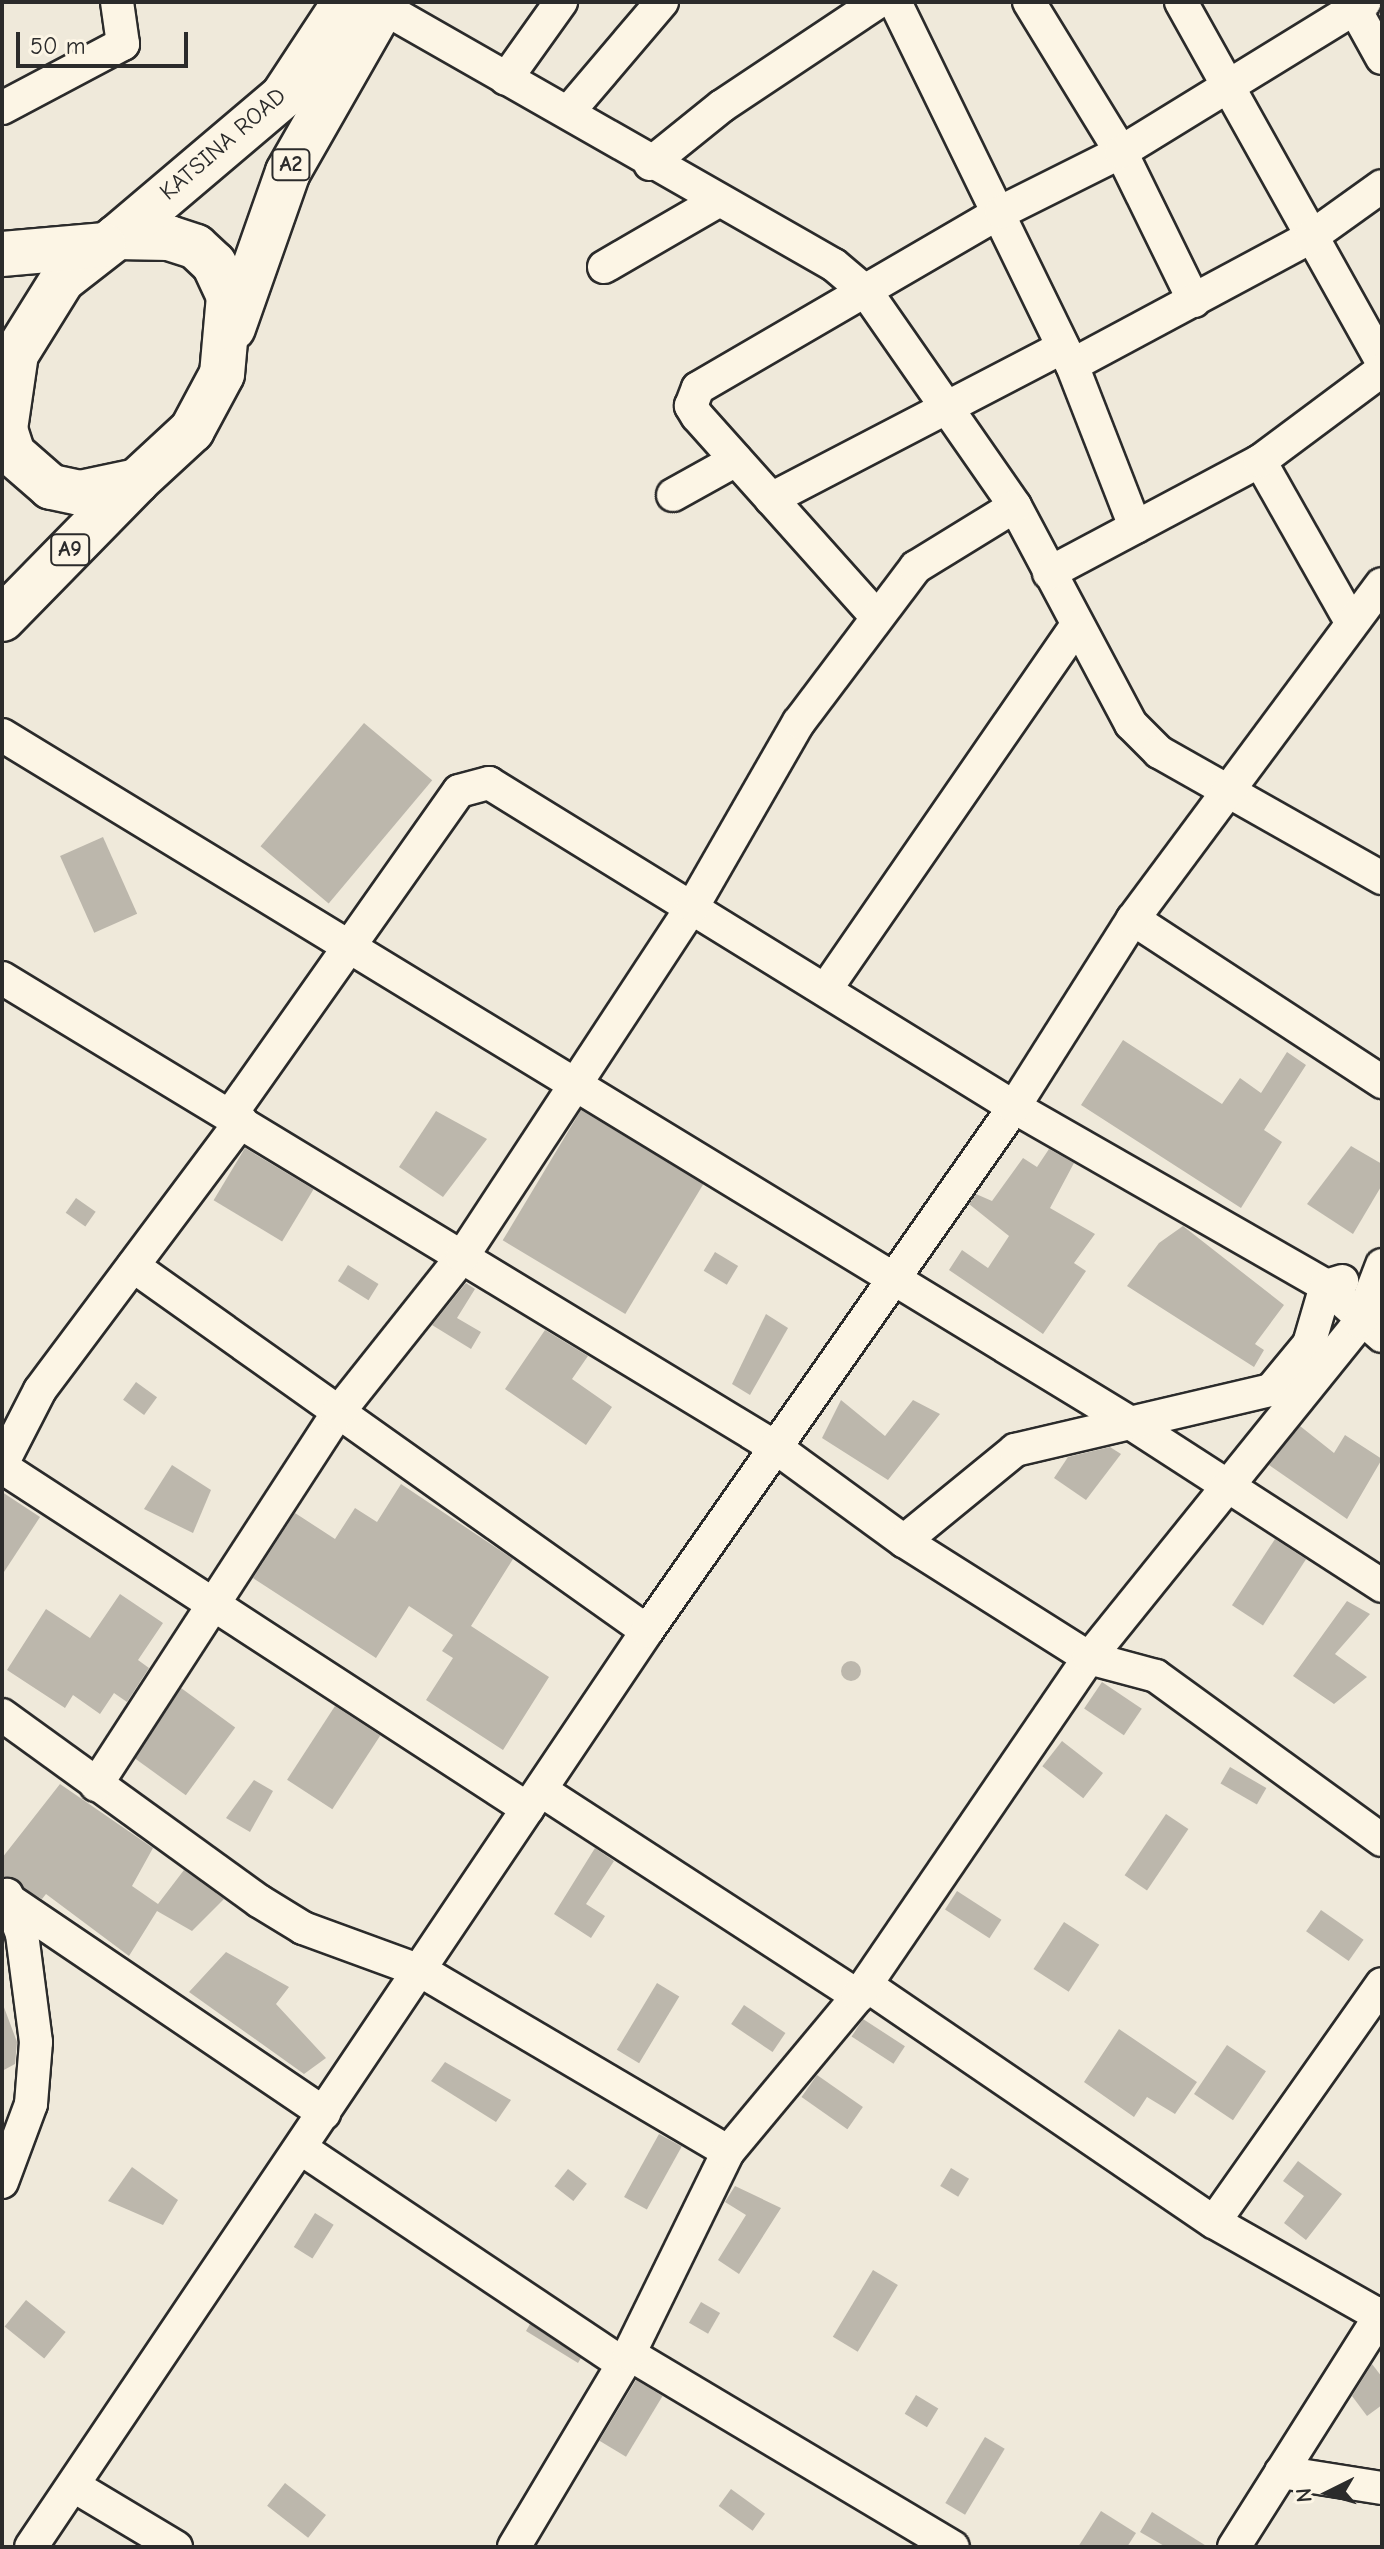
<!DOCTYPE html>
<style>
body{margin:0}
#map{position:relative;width:1384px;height:2549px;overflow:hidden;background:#efe9da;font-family:"Comic Neue",sans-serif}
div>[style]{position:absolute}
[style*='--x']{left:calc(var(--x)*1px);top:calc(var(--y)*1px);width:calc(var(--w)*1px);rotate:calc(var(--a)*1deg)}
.building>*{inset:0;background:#bcb7ac;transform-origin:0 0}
.round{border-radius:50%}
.roads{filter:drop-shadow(2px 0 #2b2b2b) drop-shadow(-2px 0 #2b2b2b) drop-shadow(0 2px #2b2b2b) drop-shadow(0 -2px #2b2b2b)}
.minor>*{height:32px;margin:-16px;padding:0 16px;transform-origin:16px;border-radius:16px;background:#fcf5e5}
.highway>*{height:44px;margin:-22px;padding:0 22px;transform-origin:22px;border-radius:22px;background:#fcf5e5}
span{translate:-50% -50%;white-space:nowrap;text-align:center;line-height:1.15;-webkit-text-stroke:8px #fcf5e5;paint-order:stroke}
.shield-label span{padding:2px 6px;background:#fcf5e5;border:2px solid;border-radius:6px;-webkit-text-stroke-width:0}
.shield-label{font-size:22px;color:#2b2b2b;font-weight:700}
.street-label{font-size:24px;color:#2b2b2b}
.frame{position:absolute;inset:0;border:4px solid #2b2b2b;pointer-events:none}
.north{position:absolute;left:1288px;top:2453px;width:80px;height:80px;-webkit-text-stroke:6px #fcf5e5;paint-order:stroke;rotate:265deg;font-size:22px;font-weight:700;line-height:32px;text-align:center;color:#2b2b2b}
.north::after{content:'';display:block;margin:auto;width:28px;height:36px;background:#2b2b2b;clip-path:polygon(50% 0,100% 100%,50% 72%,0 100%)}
.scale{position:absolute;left:16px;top:32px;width:172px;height:36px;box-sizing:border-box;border:4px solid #2b2b2b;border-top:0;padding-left:10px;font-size:24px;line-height:28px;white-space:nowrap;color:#2b2b2b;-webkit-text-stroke:6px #fcf5e5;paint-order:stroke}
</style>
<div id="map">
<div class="building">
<i style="left:364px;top:723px;width:89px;height:161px;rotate:40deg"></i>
<i style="left:103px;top:837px;width:84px;height:47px;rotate:66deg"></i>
<i style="clip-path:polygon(1123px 1040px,1222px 1104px,1240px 1078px,1261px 1093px,1287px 1052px,1306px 1065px,1264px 1130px,1282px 1142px,1241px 1208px,1081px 1105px)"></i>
<i style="left:581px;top:1110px;width:143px;height:152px;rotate:31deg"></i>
<i style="clip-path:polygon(436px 1111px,487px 1139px,443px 1197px,399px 1167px)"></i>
<i style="clip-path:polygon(1351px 1146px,1382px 1164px,1382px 1185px,1353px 1234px,1307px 1204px)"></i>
<i style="left:245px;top:1148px;width:80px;height:61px;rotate:31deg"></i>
<i style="clip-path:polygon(1049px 1149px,1074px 1163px,1050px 1208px,1095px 1234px,1074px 1263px,1086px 1271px,1043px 1334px,949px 1270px,962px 1250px,988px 1268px,1009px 1236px,969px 1204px,976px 1194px,992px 1201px,1023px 1158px,1037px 1167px)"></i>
<i style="left:76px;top:1198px;width:24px;height:18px;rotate:35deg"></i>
<i style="clip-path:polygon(1183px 1226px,1284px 1305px,1255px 1344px,1264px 1350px,1254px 1367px,1127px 1286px,1159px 1243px)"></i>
<i style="left:715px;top:1252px;width:27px;height:22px;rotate:31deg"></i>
<i style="left:348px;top:1265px;width:36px;height:19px;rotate:32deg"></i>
<i style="clip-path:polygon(466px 1283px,475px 1289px,457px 1318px,481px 1332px,471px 1349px,432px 1325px)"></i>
<i style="clip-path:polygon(766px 1314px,788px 1328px,750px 1395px,732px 1384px)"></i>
<i style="clip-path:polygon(545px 1330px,588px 1356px,572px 1379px,612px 1407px,586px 1445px,505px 1389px)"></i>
<i style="left:136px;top:1382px;width:26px;height:22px;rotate:36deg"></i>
<i style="clip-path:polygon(841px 1400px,885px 1436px,913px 1400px,940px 1414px,888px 1480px,822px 1438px)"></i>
<i style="clip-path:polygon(1300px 1426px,1334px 1453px,1345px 1435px,1382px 1459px,1347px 1519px,1269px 1465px)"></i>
<i style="clip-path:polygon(1110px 1447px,1121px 1454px,1086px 1500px,1054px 1478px,1068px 1457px)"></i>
<i style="clip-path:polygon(172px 1465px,211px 1490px,193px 1533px,144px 1509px)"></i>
<i style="clip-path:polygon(401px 1484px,513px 1559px,471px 1626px,549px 1677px,503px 1750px,426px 1700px,453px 1658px,442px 1651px,453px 1635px,409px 1606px,376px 1658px,253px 1578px,295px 1513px,335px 1539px,355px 1508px,377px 1522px)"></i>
<i style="clip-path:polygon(2px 1492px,40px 1517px,2px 1575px)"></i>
<i style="left:1275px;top:1539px;width:37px;height:79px;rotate:33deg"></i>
<i style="clip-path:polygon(120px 1594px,163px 1623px,138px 1660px,149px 1668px,127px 1702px,114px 1693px,100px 1714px,73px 1695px,65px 1708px,7px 1670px,46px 1609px,90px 1638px)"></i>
<i style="clip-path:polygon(1347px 1601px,1370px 1614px,1335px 1654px,1367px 1677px,1334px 1704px,1293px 1676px)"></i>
<i class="round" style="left:841px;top:1661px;width:20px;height:20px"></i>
<i style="left:1102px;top:1682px;width:48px;height:32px;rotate:34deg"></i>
<i style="left:181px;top:1688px;width:67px;height:84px;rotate:36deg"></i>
<i style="left:335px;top:1706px;width:54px;height:88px;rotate:33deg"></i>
<i style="left:1062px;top:1741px;width:52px;height:32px;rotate:38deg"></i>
<i style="left:1230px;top:1767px;width:42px;height:19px;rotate:30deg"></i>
<i style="clip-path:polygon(254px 1780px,273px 1791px,250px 1832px,226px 1818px)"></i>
<i style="clip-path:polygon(60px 1784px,153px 1848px,132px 1886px,158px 1904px,184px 1870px,224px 1899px,192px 1931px,157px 1911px,129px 1956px,46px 1894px,42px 1899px,2px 1877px,2px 1858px)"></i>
<i style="left:1166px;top:1814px;width:27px;height:74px;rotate:34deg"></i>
<i style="clip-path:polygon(595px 1848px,614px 1861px,586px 1904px,605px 1916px,591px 1938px,554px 1914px)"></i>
<i style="left:957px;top:1891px;width:53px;height:22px;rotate:33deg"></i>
<i style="left:1321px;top:1910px;width:52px;height:26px;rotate:35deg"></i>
<i style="left:1064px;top:1922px;width:42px;height:56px;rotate:33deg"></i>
<i style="clip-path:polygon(226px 1952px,289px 1987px,276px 2004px,326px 2058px,304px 2074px,189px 1992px)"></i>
<i style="left:657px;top:1983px;width:26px;height:78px;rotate:31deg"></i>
<i style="clip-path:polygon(2px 2002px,17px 2042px,15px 2064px,2px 2071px)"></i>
<i style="left:744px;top:2005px;width:50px;height:23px;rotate:34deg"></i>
<i style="left:863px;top:2019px;width:50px;height:21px;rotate:33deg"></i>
<i style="clip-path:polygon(1119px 2029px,1197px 2082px,1175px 2114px,1147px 2097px,1134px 2117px,1084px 2082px)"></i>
<i style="left:1227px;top:2045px;width:47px;height:59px;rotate:34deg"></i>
<i style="clip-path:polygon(445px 2062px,511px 2100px,496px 2122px,431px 2081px)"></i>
<i style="left:817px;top:2075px;width:56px;height:27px;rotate:35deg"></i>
<i style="left:659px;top:2134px;width:26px;height:72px;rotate:29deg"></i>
<i style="clip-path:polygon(1298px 2161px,1342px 2194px,1306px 2240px,1284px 2223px,1304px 2196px,1283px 2181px)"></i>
<i style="clip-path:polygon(132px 2167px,178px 2200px,163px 2225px,108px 2201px)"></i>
<i style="left:951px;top:2168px;width:21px;height:21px;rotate:31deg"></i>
<i style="left:568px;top:2169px;width:24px;height:22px;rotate:38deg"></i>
<i style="clip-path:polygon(735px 2186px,781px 2208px,739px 2274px,718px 2260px,746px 2215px,725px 2202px)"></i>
<i style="left:315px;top:2213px;width:22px;height:40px;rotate:32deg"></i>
<i style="left:873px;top:2270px;width:29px;height:78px;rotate:31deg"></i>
<i style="left:26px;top:2300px;width:51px;height:34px;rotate:39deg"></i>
<i style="left:701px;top:2302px;width:22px;height:24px;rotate:30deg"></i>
<i style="clip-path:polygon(530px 2324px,581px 2358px,578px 2363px,526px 2331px)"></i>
<i style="clip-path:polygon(1372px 2364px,1382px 2377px,1382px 2405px,1367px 2416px,1352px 2396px)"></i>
<i style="left:636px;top:2380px;width:31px;height:71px;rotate:31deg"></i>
<i style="left:916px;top:2395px;width:26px;height:22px;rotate:31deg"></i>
<i style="left:985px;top:2437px;width:23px;height:77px;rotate:31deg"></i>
<i style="left:285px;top:2483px;width:52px;height:29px;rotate:38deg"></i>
<i style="left:731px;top:2489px;width:42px;height:21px;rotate:36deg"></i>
<i style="clip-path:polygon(1101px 2511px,1136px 2533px,1127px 2547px,1078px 2547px)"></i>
<i style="clip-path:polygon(1152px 2512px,1208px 2547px,1166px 2547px,1140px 2532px)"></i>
</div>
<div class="roads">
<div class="minor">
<i style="--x:895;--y:2;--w:404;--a:64"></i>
<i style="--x:1072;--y:365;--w:174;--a:68.7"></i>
<i style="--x:1029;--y:2;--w:176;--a:58.5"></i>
<i style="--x:1121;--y:152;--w:166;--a:63.9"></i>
<i style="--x:1181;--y:2;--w:412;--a:60.8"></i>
<i style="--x:1351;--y:2;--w:64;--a:61"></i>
<i style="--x:382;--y:7;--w:520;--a:29.72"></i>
<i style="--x:834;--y:265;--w:43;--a:40.3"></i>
<i style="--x:867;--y:293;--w:259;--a:55.2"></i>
<i style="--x:1015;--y:506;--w:247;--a:62"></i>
<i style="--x:1131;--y:724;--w:40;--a:45"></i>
<i style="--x:1159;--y:752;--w:256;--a:29.5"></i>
<i style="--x:506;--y:79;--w:95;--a:-54.5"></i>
<i style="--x:2;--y:108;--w:137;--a:-27.9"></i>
<i style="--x:123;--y:44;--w:42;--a:-98.1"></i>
<i style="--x:570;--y:110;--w:142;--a:-49.6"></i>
<i style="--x:650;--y:164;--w:92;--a:-38.9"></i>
<i style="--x:722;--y:106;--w:187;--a:-33.7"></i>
<i style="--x:604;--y:267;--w:132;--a:-30.1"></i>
<i style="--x:1072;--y:365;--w:271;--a:-28.2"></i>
<i style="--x:1311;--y:237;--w:87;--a:-35.7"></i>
<i style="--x:1260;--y:461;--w:185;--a:60.5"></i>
<i style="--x:673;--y:495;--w:72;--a:-29.1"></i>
<i style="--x:771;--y:499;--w:329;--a:-27.5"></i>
<i style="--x:1049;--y:573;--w:239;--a:-28"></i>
<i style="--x:1260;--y:461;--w:152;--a:-36.7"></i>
<i style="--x:876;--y:616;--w:268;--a:-131.8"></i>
<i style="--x:697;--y:416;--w:12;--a:-121"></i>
<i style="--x:691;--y:406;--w:19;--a:-69"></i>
<i style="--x:698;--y:388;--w:350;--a:-30.2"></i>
<i style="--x:1001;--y:212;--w:134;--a:-26.6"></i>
<i style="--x:1121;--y:152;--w:286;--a:-31.6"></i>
<i style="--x:2;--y:735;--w:1323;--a:31.37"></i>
<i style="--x:1132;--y:1424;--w:298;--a:32.9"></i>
<i style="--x:1133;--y:919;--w:298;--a:33.2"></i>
<i style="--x:2;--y:978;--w:904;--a:31.25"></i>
<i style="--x:775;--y:1447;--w:160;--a:36.1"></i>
<i style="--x:904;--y:1541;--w:219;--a:32.3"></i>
<i style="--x:1089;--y:1658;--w:69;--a:15"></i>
<i style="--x:1156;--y:1676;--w:279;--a:36"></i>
<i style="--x:828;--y:986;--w:436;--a:-55.4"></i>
<i style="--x:231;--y:1114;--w:395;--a:-54.8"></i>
<i style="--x:459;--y:791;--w:31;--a:-15"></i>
<i style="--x:489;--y:783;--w:617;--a:31.68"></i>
<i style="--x:1014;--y:1107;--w:360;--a:29.8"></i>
<i style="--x:1326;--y:1286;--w:75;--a:41.8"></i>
<i style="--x:133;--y:1266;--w:630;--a:35.38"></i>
<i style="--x:2;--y:1464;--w:83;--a:-62.8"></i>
<i style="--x:40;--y:1390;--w:336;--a:-53.2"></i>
<i style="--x:2;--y:1467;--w:627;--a:33.03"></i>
<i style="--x:904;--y:1541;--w:144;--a:-39.3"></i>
<i style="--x:1015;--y:1450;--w:263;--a:-13.2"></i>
<i style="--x:1271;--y:1390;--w:60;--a:-50.4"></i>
<i style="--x:1309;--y:1344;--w:60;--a:-73.7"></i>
<i style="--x:1326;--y:1286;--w:17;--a:-17"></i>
<i style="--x:2;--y:1715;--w:317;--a:35.9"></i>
<i style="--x:259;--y:1901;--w:52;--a:31.5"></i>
<i style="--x:303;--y:1928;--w:128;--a:20.1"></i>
<i style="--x:423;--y:1972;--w:354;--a:30.5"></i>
<i style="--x:96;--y:1785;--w:442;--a:-57"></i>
<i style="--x:337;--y:1414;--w:201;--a:-51.5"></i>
<i style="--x:462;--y:1257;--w:420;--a:-56.7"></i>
<i style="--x:693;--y:906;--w:212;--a:-60.1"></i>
<i style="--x:799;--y:722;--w:194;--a:-53"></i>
<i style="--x:916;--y:567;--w:116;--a:-31.6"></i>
<i style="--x:542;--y:1791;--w:377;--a:33"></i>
<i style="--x:12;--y:1902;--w:377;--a:34.1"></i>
<i style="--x:866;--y:1985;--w:421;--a:34.3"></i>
<i style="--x:1214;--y:2222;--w:193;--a:29.5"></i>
<i style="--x:302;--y:2149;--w:386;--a:33.8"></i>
<i style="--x:2;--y:2182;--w:83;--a:-69.6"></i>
<i style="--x:31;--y:2104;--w:62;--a:-85.4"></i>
<i style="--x:36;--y:2042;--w:109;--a:-97.4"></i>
<i style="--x:22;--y:1934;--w:42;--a:-111"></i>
<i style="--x:1214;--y:2222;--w:291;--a:-54.8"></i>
<i style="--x:629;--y:2354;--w:377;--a:30.8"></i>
<i style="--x:1281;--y:2472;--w:102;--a:9"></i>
<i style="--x:74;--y:2486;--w:119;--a:30.9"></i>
<i style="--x:31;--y:2547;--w:1104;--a:-56.08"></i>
<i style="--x:647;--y:1631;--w:640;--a:-54.99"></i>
<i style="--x:1014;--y:1107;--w:222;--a:-57.7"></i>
<i style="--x:1133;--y:919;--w:417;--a:-53.4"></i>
<i style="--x:514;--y:2547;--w:225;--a:-59.2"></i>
<i style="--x:629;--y:2354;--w:225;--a:-63.9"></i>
<i style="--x:728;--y:2152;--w:203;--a:-50.2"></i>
<i style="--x:858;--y:1996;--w:409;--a:-55.7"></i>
<i style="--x:1089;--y:1658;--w:432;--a:-51.1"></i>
<i style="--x:1360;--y:1322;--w:61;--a:-68.9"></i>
<i style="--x:1234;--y:2547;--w:277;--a:-57.7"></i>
</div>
<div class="highway">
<i style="--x:117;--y:237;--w:52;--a:1.1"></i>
<i style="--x:169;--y:238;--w:28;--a:18"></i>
<i style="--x:196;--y:247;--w:25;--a:43"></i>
<i style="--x:214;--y:264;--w:35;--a:65"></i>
<i style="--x:229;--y:296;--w:78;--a:95.1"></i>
<i style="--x:222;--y:374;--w:64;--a:118.2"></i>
<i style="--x:192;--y:430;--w:75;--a:137.2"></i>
<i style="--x:137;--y:481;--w:58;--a:168.1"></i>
<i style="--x:80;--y:493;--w:30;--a:-168"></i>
<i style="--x:51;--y:487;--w:50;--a:-139"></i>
<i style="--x:13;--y:454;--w:26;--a:-108"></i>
<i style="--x:5;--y:429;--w:76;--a:-81.7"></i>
<i style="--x:16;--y:354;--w:87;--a:-58.1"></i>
<i style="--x:62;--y:280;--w:70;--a:-38"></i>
<i style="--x:117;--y:237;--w:218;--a:-40.3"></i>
<i style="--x:283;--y:96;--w:113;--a:-56.6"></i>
<i style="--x:2;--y:254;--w:102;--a:-5"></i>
<i style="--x:233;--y:328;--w:165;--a:-70.6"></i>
<i style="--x:288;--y:172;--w:196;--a:-60.3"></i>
<i style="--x:2;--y:619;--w:193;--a:-45.6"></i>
</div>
</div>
<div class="shield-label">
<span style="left:291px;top:165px">A2</span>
<span style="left:70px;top:550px">A9</span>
</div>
<div class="street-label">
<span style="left:223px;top:144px;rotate:-41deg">KATSINA ROAD</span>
</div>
<div class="frame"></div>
<div class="north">N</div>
<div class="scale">50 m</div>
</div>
